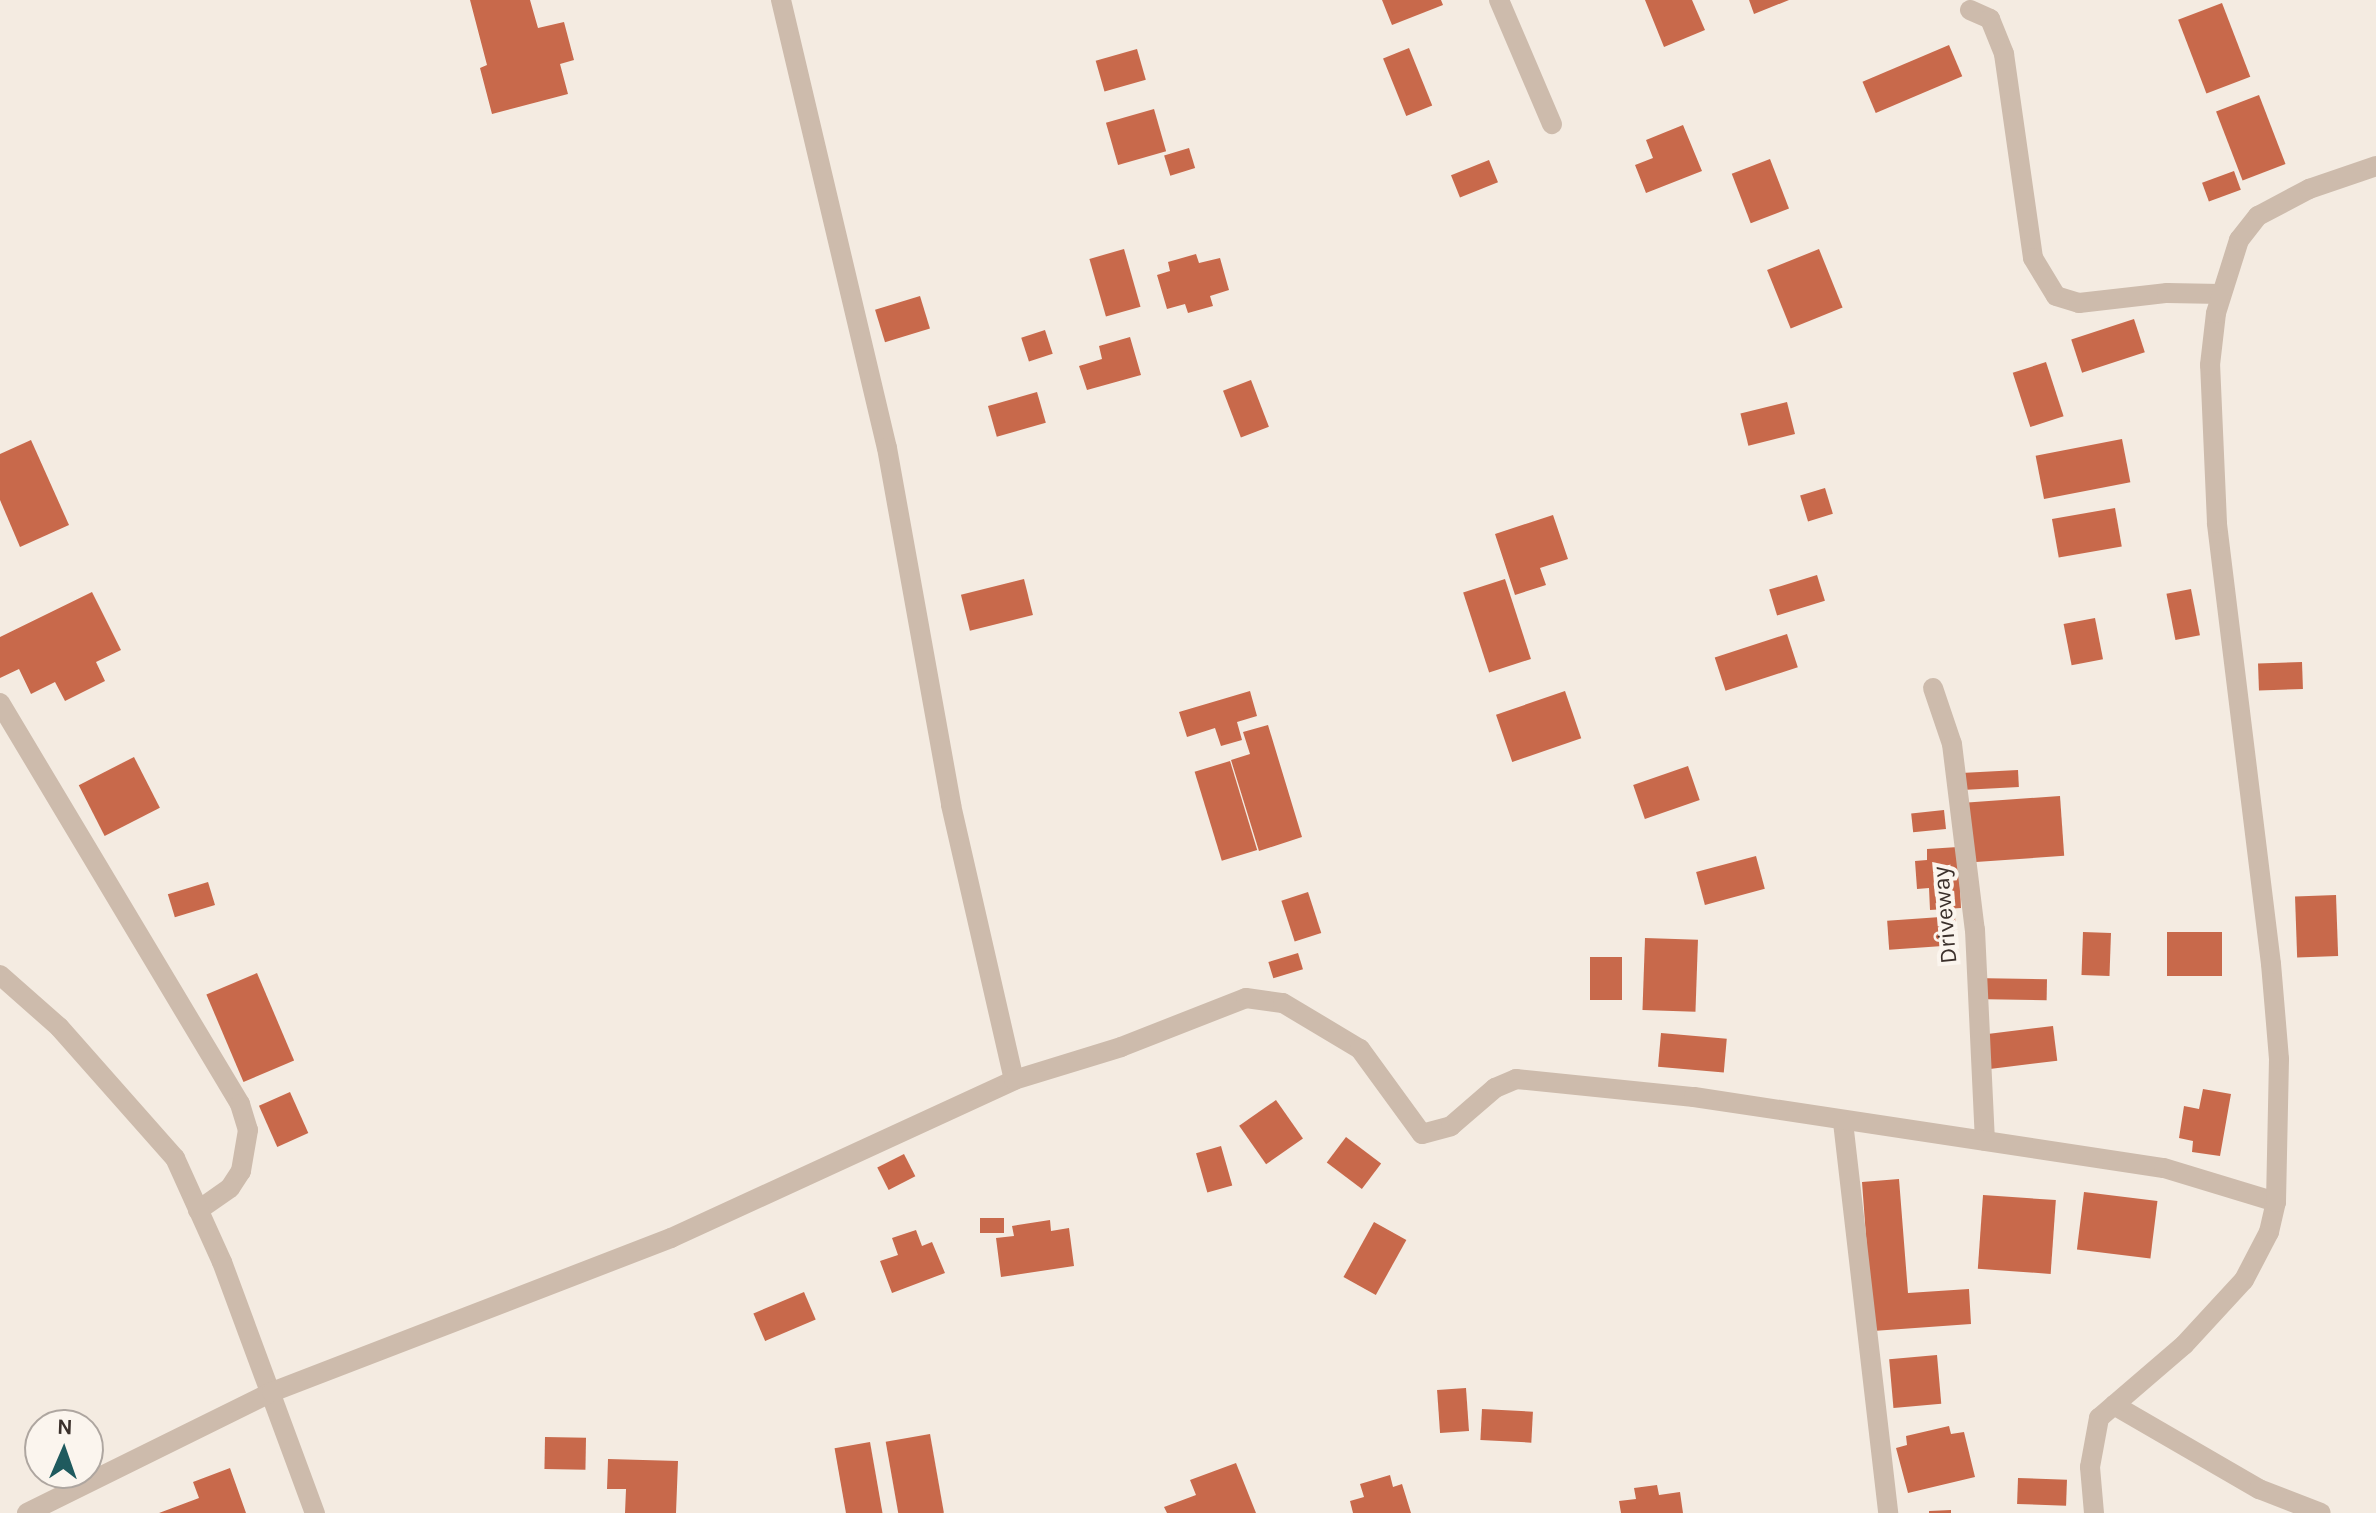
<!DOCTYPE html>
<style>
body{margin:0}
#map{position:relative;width:2376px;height:1513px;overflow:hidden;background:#f4ebe1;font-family:Karla,sans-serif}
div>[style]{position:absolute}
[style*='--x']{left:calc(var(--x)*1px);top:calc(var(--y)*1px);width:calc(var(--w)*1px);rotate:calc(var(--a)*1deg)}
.building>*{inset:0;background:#c8694b;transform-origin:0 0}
.minor>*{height:20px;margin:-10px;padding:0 10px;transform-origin:10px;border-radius:10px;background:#cdbbac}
span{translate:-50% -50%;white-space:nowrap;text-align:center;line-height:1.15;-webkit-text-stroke:8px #fbf5ee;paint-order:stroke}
.street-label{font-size:24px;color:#3b302b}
.north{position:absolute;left:24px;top:1409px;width:80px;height:80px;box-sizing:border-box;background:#fbf5ee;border:2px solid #aea6a0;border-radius:50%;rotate:2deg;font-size:22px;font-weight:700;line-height:32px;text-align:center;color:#3b302b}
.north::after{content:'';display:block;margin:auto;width:28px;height:36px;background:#1f5a5e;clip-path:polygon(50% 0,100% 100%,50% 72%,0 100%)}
</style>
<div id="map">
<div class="building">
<i style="clip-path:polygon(470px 0,530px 0,538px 28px,564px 22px,574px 60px,560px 64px,568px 94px,492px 114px,480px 68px,487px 65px)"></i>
<i style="clip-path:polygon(1382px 0,1441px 0,1443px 5px,1392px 25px)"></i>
<i style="clip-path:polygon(1645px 0,1692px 0,1705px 30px,1664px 47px)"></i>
<i style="clip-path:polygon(1749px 0,1789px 0,1754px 14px)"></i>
<i style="left:2222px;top:3px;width:79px;height:47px;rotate:69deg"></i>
<i style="left:1949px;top:45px;width:34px;height:94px;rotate:67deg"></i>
<i style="left:1409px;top:48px;width:62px;height:28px;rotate:68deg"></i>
<i style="left:1137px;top:49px;width:32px;height:43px;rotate:74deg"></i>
<i style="left:2259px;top:95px;width:74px;height:46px;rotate:69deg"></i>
<i style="left:1154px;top:109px;width:44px;height:50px;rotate:74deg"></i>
<i style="clip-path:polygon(1683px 125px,1702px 171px,1646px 193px,1635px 165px,1653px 158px,1646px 140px)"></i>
<i style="left:1189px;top:148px;width:21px;height:26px;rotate:73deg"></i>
<i style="left:1770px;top:159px;width:53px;height:41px;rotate:69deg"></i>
<i style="left:1489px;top:160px;width:24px;height:41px;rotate:68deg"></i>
<i style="left:2234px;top:171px;width:20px;height:34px;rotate:70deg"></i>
<i style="left:1124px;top:249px;width:60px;height:36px;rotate:74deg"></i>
<i style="left:1819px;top:249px;width:63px;height:56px;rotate:68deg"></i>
<i style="clip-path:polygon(1196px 254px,1199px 263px,1220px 258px,1229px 290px,1210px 296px,1213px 306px,1188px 313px,1185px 304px,1167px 309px,1157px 275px,1170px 271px,1168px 262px)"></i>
<i style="left:920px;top:296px;width:34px;height:47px;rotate:73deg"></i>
<i style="left:2134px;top:319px;width:35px;height:66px;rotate:72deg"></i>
<i style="left:1045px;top:330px;width:25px;height:25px;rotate:72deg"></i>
<i style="clip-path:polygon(1130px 337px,1141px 375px,1087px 390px,1079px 366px,1102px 359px,1099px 346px)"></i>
<i style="left:2046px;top:362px;width:57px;height:35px;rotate:72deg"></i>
<i style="left:1251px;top:380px;width:50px;height:30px;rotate:69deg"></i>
<i style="left:1037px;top:392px;width:32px;height:51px;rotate:74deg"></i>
<i style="left:1787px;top:402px;width:33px;height:48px;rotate:76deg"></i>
<i style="left:2122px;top:439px;width:44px;height:88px;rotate:79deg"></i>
<i style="clip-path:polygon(31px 440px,69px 525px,20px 547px,0 500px,0 454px)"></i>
<i style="left:1825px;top:488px;width:27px;height:26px;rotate:73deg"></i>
<i style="left:2115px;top:508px;width:39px;height:64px;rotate:80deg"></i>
<i style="clip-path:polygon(1553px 515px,1568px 559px,1540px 568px,1546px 585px,1515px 595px,1495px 534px)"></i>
<i style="left:1817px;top:575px;width:27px;height:50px;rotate:73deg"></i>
<i style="left:1024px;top:579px;width:37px;height:65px;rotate:76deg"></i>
<i style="left:1505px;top:579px;width:84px;height:44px;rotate:72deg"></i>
<i style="left:2191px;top:589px;width:47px;height:25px;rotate:79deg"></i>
<i style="clip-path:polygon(92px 592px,121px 650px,96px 662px,105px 681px,65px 701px,55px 682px,31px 694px,19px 669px,0 678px,0 637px)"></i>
<i style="left:2095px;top:618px;width:42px;height:32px;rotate:79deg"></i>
<i style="left:1787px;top:634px;width:35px;height:76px;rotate:72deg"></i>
<i style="left:2302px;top:662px;width:27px;height:44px;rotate:88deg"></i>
<i style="clip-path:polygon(1250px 691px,1257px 716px,1237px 722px,1242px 740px,1221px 746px,1215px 728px,1187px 737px,1179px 712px)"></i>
<i style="left:1565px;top:691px;width:50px;height:73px;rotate:71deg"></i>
<i style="clip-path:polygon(1268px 725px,1302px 837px,1259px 851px,1231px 760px,1250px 754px,1243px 732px)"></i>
<i style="left:134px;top:757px;width:57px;height:62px;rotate:63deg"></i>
<i style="left:1230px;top:761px;width:93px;height:37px;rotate:73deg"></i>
<i style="left:1688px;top:766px;width:36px;height:58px;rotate:71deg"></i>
<i style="left:2018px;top:770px;width:17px;height:57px;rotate:87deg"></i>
<i style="left:2060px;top:796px;width:60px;height:103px;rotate:86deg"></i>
<i style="left:1944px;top:810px;width:19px;height:33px;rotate:84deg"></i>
<i style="clip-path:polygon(1958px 847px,1961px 908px,1930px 910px,1929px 888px,1917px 889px,1915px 861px,1927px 860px,1927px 849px)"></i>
<i style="left:1756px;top:856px;width:34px;height:62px;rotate:75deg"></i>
<i style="left:208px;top:882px;width:24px;height:42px;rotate:73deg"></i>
<i style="left:1308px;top:892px;width:43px;height:28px;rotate:72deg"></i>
<i style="left:2336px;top:895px;width:61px;height:41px;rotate:88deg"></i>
<i style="left:1955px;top:916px;width:29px;height:68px;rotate:86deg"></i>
<i style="left:2083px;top:932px;width:28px;height:43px;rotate:2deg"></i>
<i style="left:2167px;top:932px;width:55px;height:44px"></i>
<i style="left:1645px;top:938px;width:53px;height:72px;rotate:2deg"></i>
<i style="left:1298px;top:953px;width:17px;height:31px;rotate:73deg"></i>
<i style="left:1590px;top:957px;width:32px;height:43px"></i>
<i style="left:257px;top:973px;width:95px;height:55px;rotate:67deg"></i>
<i style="left:1972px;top:978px;width:75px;height:21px;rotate:1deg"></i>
<i style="left:2053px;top:1026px;width:35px;height:68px;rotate:83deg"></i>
<i style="left:1661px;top:1033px;width:66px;height:34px;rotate:5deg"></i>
<i style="clip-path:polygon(2203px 1089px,2231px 1094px,2220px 1156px,2192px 1152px,2193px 1141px,2179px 1138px,2184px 1106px,2199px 1109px)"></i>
<i style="left:290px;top:1092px;width:45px;height:34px;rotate:66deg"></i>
<i style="left:1276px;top:1100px;width:47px;height:45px;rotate:55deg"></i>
<i style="left:1346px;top:1137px;width:44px;height:32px;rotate:37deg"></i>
<i style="left:1221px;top:1146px;width:41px;height:26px;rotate:74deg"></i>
<i style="left:904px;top:1154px;width:25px;height:30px;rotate:63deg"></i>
<i style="clip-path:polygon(1899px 1179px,1908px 1293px,1969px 1289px,1971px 1324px,1873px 1331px,1862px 1182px)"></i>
<i style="left:2084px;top:1192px;width:74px;height:58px;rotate:7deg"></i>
<i style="left:1983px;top:1195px;width:73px;height:74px;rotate:4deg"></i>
<i style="left:1004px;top:1218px;width:15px;height:24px;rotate:90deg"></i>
<i style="clip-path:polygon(1050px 1220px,1051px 1231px,1069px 1228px,1074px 1266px,1001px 1277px,996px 1238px,1014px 1236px,1012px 1226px)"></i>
<i style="left:1374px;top:1222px;width:37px;height:63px;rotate:29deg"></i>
<i style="clip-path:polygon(916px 1230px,922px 1246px,932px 1242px,945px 1273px,892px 1293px,880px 1261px,898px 1255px,892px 1238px)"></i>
<i style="left:804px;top:1292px;width:30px;height:55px;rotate:67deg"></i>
<i style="left:1937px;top:1355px;width:49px;height:48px;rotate:85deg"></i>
<i style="left:1466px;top:1388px;width:43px;height:29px;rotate:86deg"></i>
<i style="left:1482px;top:1409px;width:51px;height:31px;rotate:3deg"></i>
<i style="clip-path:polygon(1949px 1426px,1951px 1434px,1964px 1432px,1975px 1477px,1908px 1493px,1896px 1448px,1907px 1445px,1906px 1436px)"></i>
<i style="left:930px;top:1434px;width:80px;height:45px;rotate:80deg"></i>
<i style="left:545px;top:1437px;width:41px;height:32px;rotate:1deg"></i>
<i style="left:870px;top:1442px;width:72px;height:36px;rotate:80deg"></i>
<i style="clip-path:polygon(608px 1459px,678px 1461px,676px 1513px,625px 1513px,626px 1489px,607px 1489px)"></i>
<i style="clip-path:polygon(1236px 1463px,1256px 1513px,1167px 1513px,1164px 1507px,1196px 1495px,1190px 1480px)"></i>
<i style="clip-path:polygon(230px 1468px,246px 1513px,159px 1513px,199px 1498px,193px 1482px)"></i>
<i style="clip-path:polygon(1390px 1475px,1393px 1487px,1402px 1484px,1411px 1513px,1353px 1513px,1350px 1501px,1364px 1497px,1360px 1484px)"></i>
<i style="left:2018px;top:1478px;width:49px;height:26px;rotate:2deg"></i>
<i style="clip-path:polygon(1657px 1485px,1659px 1495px,1680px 1492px,1683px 1513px,1621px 1513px,1619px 1501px,1636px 1499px,1634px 1488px)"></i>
<i style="clip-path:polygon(1951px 1510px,1951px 1513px,1929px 1513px,1929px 1511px)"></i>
</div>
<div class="minor">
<i style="--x:781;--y:0;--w:460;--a:76.7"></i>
<i style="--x:887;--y:448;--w:363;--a:79.8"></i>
<i style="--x:951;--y:805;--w:282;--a:77.1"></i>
<i style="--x:1499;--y:0;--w:135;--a:66.9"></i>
<i style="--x:1970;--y:10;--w:22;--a:24"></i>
<i style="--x:1990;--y:19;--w:38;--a:68"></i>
<i style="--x:2004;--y:54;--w:206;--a:81.9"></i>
<i style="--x:2033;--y:258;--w:44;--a:58.8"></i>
<i style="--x:2056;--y:296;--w:24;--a:17"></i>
<i style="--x:2079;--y:303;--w:89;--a:-6.5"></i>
<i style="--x:2167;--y:293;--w:54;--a:1.1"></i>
<i style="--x:1933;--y:688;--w:59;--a:71.3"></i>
<i style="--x:1952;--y:744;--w:187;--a:83"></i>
<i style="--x:1975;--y:930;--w:211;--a:87.3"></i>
<i style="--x:0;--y:703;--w:467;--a:59.1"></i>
<i style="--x:240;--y:1104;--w:27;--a:73"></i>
<i style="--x:248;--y:1130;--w:42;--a:99.7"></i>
<i style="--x:241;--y:1171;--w:20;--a:123"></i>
<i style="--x:230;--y:1188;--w:39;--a:145"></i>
<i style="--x:0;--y:975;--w:79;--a:41.4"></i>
<i style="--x:59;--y:1027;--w:175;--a:48.5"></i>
<i style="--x:175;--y:1158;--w:114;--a:65.7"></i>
<i style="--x:222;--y:1262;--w:268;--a:69.7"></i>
<i style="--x:1843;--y:1122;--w:394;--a:83.4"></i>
<i style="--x:2114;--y:1405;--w:168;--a:30.1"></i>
<i style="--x:2259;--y:1489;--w:66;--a:21.2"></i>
<i style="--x:27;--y:1513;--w:273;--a:-26.3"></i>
<i style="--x:272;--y:1392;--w:428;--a:-21.1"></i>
<i style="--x:671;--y:1238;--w:378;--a:-24.7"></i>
<i style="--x:1014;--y:1080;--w:112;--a:-17.1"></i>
<i style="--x:1121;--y:1047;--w:134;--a:-21.4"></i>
<i style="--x:1246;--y:998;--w:37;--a:8"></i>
<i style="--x:1283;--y:1003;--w:90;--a:30.9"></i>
<i style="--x:1360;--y:1049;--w:105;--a:53.9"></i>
<i style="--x:1422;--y:1134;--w:30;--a:-15"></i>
<i style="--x:1451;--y:1126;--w:58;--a:-40.8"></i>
<i style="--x:1495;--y:1088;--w:23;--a:-23"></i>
<i style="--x:1516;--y:1079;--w:179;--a:5.8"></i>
<i style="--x:1694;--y:1097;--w:475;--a:8.6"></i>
<i style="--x:2164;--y:1168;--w:117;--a:16.9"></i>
<i style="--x:2094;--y:1513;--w:46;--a:-95"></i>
<i style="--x:2090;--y:1467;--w:50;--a:-79.6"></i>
<i style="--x:2099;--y:1418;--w:112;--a:-40.7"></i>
<i style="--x:2184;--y:1345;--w:88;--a:-47.3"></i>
<i style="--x:2244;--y:1280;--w:54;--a:-62.5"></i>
<i style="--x:2269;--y:1232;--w:31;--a:-77"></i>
<i style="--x:2276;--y:1202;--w:143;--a:-88.8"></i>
<i style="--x:2279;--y:1059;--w:95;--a:-94.8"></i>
<i style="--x:2271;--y:964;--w:444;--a:-97"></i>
<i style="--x:2217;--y:523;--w:158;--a:-92.5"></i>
<i style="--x:2210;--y:365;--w:52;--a:-83.4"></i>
<i style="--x:2216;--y:313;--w:77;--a:-72.5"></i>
<i style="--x:2239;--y:240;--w:31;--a:-52"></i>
<i style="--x:2258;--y:216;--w:58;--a:-27.9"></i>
<i style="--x:2309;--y:189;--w:71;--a:-18.9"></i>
</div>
<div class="street-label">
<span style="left:1945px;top:915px;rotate:-95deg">Driveway</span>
</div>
<div class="north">N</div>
</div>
